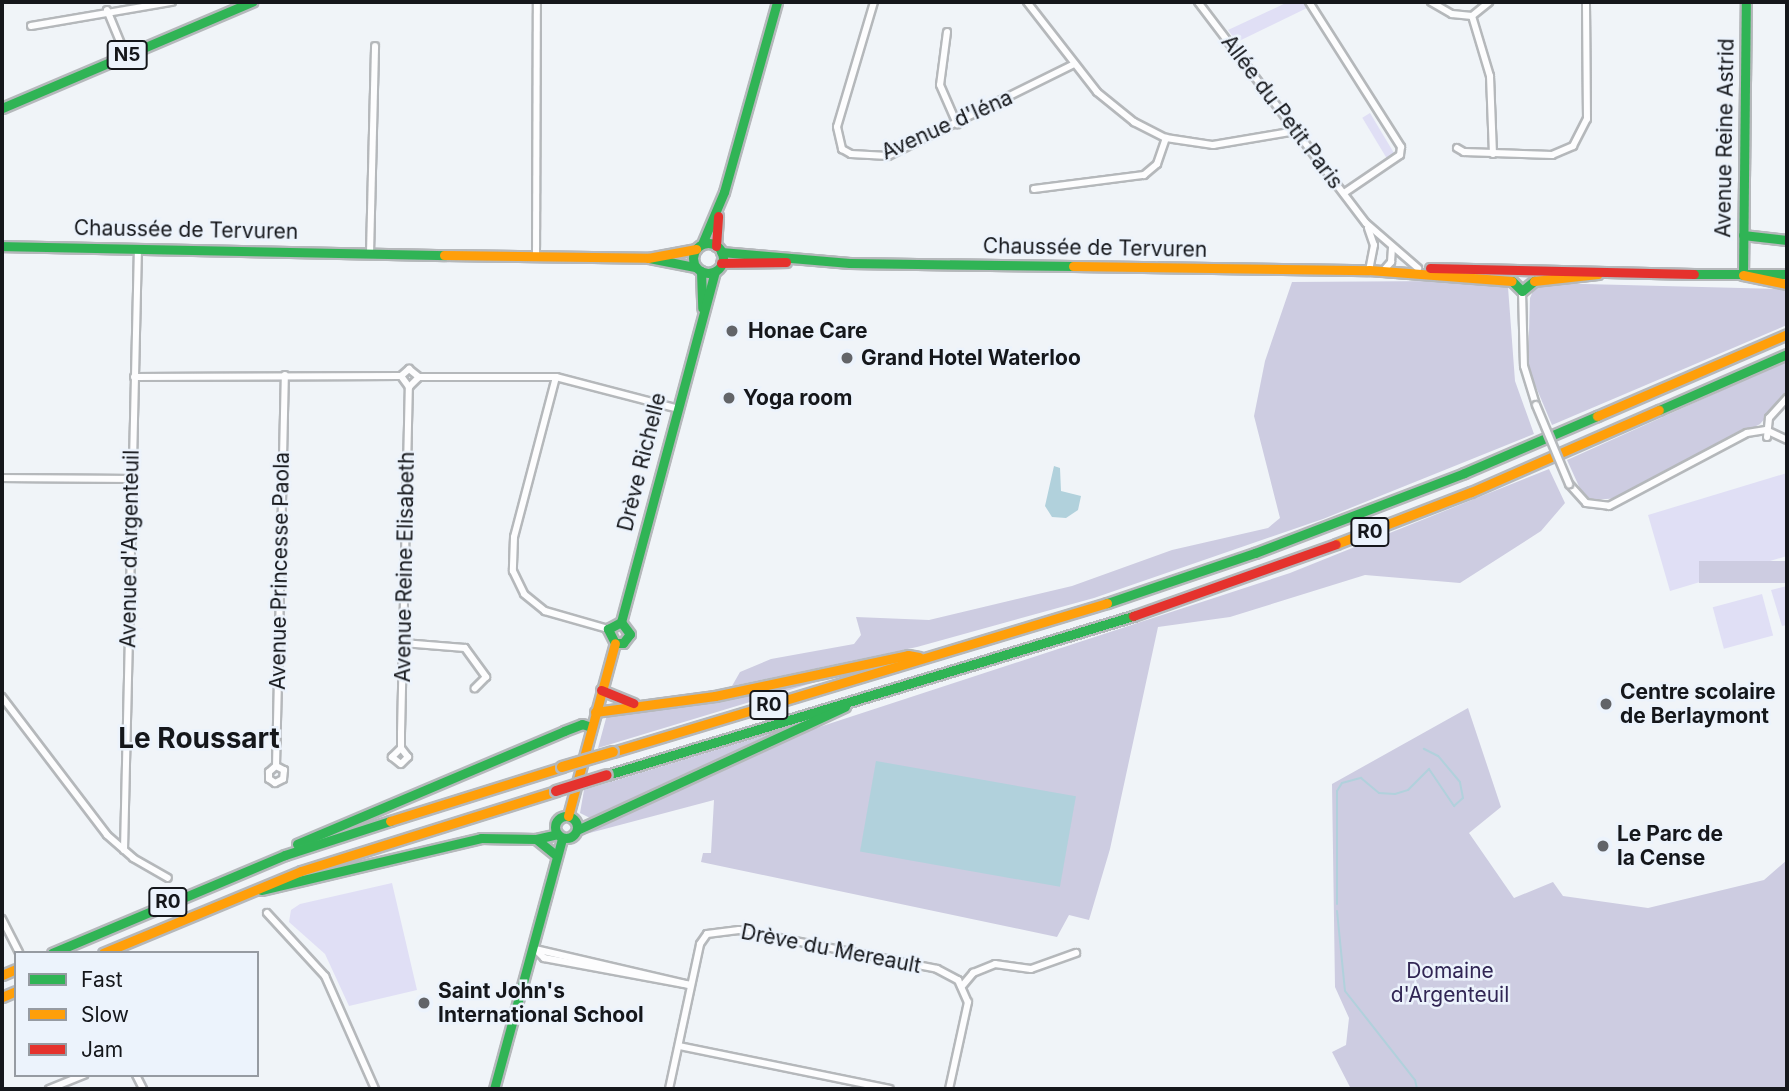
<!DOCTYPE html>
<meta charset="utf-8">
<style>
body{margin:0}
#map{position:relative;width:1789px;height:1091px;overflow:hidden;background:#f0f4f8;font-family:Inter,sans-serif}
div>[style]{position:absolute}
[style*='--x']{left:calc(var(--x)*1px);top:calc(var(--y)*1px);width:calc(var(--w)*1px);rotate:calc(var(--a)*1deg)}
.green>*{inset:0;background:#e0dff5;transform-origin:0 0}
.forest>*{inset:0;background:#cdcce1;transform-origin:0 0}
.water>*{inset:0;background:#b1d1dc;transform-origin:0 0}
.stream>*{height:2px;margin:-1px;padding:0 1px;transform-origin:1px;border-radius:1px;background:#b1d1dc}
.roads{filter:drop-shadow(2px 0 #b5b8bb) drop-shadow(-2px 0 #b5b8bb) drop-shadow(0 2px #b5b8bb) drop-shadow(0 -2px #b5b8bb)}
.street>*{height:6px;margin:-3px;padding:0 3px;transform-origin:3px;border-radius:3px;background:#fdfdfe}
.fast>*{height:9px;margin:-4.5px;padding:0 4.5px;transform-origin:4.5px;border-radius:4.5px;background:#30b455}
.fast>.ring{margin:-4.5px;padding:0;box-sizing:content-box;background:none;border:9px solid #30b455;border-radius:50%}
.slow>*{height:9px;margin:-4.5px;padding:0 4.5px;transform-origin:4.5px;border-radius:4.5px;background:#ff9f0a}
.jam>*{height:9px;margin:-4.5px;padding:0 4.5px;transform-origin:4.5px;border-radius:4.5px;background:#e5322d}
.bridges{filter:drop-shadow(2px 0 #b5b8bb) drop-shadow(-2px 0 #b5b8bb) drop-shadow(0 2px #b5b8bb) drop-shadow(0 -2px #b5b8bb)}
.street-bridge>*{height:6px;margin:-3px;padding:0 3px;transform-origin:3px;border-radius:3px;background:#fdfdfe}
.slow-bridge>*{height:10px;margin:-5px;padding:0 5px;transform-origin:5px;border-radius:5px;background:#ff9f0a}
.jam-bridge>*{height:10px;margin:-5px;padding:0 5px;transform-origin:5px;border-radius:5px;background:#e5322d}
.dots>*{width:19px;height:19px;translate:-50% -50%;box-sizing:border-box;border:4px solid #ecf3fc;border-radius:50%}
span{translate:-50% -50%;white-space:nowrap;text-align:center;line-height:1.15;-webkit-text-stroke:5px #ecf3fc;paint-order:stroke}
.shield-label span{padding:2px 5px;background:#ecf3fc;border:2px solid;border-radius:5px;-webkit-text-stroke-width:0}
.shield-label{font-size:19px;color:#15171b;font-weight:700}
.street-label{font-size:21px;color:#15171b}
.poi-label{font-size:21px;color:#15171b;font-weight:700}
.left{translate:0 -50%;text-align:left}
.park-label{font-size:21px;color:#312654}
.district-label{font-size:28px;color:#15171b;font-weight:700}
.frame{position:absolute;inset:0;border:4px solid #15171b;pointer-events:none}
.legend{position:absolute;left:14px;top:951px;width:245px;height:126px;box-sizing:border-box;background:#ecf3fc;border:2px solid #969ba2;margin:0;padding:9px 12px;list-style:none;font-size:21px;color:#15171b}
.legend li{display:flex;align-items:center;gap:14px;height:35px}
.legend b{width:35px;border:2px solid #969ba2}
</style>
<div id="map">
<div class="green">
<i style="clip-path:polygon(1288px 2px,1303px 2px,1307px 8px,1237px 42px,1228px 30px)"></i>
<i style="left:1370px;top:113px;width:48px;height:9px;rotate:59deg"></i>
<i style="clip-path:polygon(1787px 473px,1787px 556px,1670px 591px,1648px 515px)"></i>
<i style="clip-path:polygon(1787px 586px,1787px 625px,1782px 626px,1771px 590px)"></i>
<i style="left:1762px;top:594px;width:43px;height:51px;rotate:75deg"></i>
<i style="clip-path:polygon(392px 883px,417px 990px,349px 1006px,325px 954px,289px 922px,291px 910px,300px 904px)"></i>
</div>
<div class="forest">
<i style="clip-path:polygon(1437px 281px,1508px 287px,1515px 381px,1534px 434px,1323px 519px,1094px 598px,917px 647px,732px 686px,740px 672px,771px 659px,854px 644px,861px 635px,856px 617px,929px 620px,1072px 586px,1172px 550px,1268px 528px,1280px 518px,1254px 416px,1265px 361px,1292px 282px)"></i>
<i style="clip-path:polygon(1546px 283px,1780px 289px,1787px 290px,1787px 325px,1552px 425px,1528px 368px,1530px 298px,1535px 286px)"></i>
<i style="clip-path:polygon(1787px 361px,1787px 393px,1760px 424px,1621px 498px,1591px 500px,1582px 493px,1567px 460px)"></i>
<i style="clip-path:polygon(1549px 469px,1565px 503px,1541px 531px,1460px 583px,1365px 575px,1230px 617px,1158px 627px,1110px 849px,1089px 920px,1069px 915px,1057px 937px,701px 862px,703px 853px,711px 853px,714px 800px,582px 835px,801px 733px,1290px 573px)"></i>
<i style="left:1787px;top:561px;width:22px;height:88px;rotate:90deg"></i>
<i style="clip-path:polygon(829px 678px,707px 715px,598px 748px,608px 711px,730px 697px)"></i>
<i style="clip-path:polygon(1468px 708px,1501px 807px,1469px 833px,1514px 898px,1553px 882px,1563px 896px,1648px 908px,1764px 880px,1787px 860px,1787px 1089px,1351px 1089px,1332px 1052px,1346px 1045px,1349px 1018px,1335px 987px,1332px 784px)"></i>
<i style="clip-path:polygon(781px 730px,590px 818px,580px 813px,584px 790px)"></i>
</div>
<div class="water">
<i style="clip-path:polygon(1054px 466px,1060px 468px,1061px 491px,1081px 496px,1078px 510px,1066px 518px,1052px 517px,1045px 506px)"></i>
<i style="left:876px;top:761px;width:203px;height:92px;rotate:10deg"></i>
</div>
<div class="stream">
<i style="--x:1337;--y:904;--w:113;--a:-90"></i>
<i style="--x:1337;--y:791;--w:9;--a:-58"></i>
<i style="--x:1342;--y:783;--w:20;--a:-15"></i>
<i style="--x:1361;--y:778;--w:23;--a:40"></i>
<i style="--x:1379;--y:793;--w:16;--a:4"></i>
<i style="--x:1395;--y:794;--w:14;--a:-17"></i>
<i style="--x:1408;--y:790;--w:30;--a:-45"></i>
<i style="--x:1429;--y:769;--w:45;--a:56"></i>
<i style="--x:1454;--y:806;--w:12;--a:-42"></i>
<i style="--x:1463;--y:798;--w:16;--a:-101"></i>
<i style="--x:1460;--y:782;--w:34;--a:-130"></i>
<i style="--x:1438;--y:756;--w:16;--a:-153"></i>
<i style="--x:1337;--y:911;--w:80;--a:84.3"></i>
<i style="--x:1345;--y:991;--w:113;--a:51.8"></i>
<i style="--x:1415;--y:1080;--w:9;--a:77"></i>
</div>
<div class="roads">
<div class="street">
<i style="--x:874;--y:2;--w:130;--a:106.5"></i>
<i style="--x:837;--y:127;--w:23;--a:77"></i>
<i style="--x:842;--y:149;--w:10;--a:29"></i>
<i style="--x:851;--y:154;--w:37;--a:3"></i>
<i style="--x:888;--y:156;--w:208;--a:-26.3"></i>
<i style="--x:1027;--y:2;--w:114;--a:52.1"></i>
<i style="--x:1097;--y:92;--w:48;--a:39"></i>
<i style="--x:1134;--y:122;--w:36;--a:27"></i>
<i style="--x:1166;--y:138;--w:48;--a:8.5"></i>
<i style="--x:1213;--y:145;--w:84;--a:-9.6"></i>
<i style="--x:1198;--y:2;--w:278;--a:52.8"></i>
<i style="--x:1366;--y:223;--w:69;--a:40.9"></i>
<i style="--x:1309;--y:2;--w:172;--a:57.6"></i>
<i style="--x:1401;--y:147;--w:8;--a:97"></i>
<i style="--x:1400;--y:155;--w:68;--a:145.8"></i>
<i style="--x:1431;--y:2;--w:24;--a:30"></i>
<i style="--x:1452;--y:14;--w:20;--a:6"></i>
<i style="--x:107;--y:10;--w:50;--a:67.6"></i>
<i style="--x:1472;--y:16;--w:63;--a:73.3"></i>
<i style="--x:1490;--y:76;--w:78;--a:87.8"></i>
<i style="--x:1472;--y:16;--w:22;--a:-39"></i>
<i style="--x:31;--y:26;--w:143;--a:-9.7"></i>
<i style="--x:947;--y:32;--w:53;--a:97.5"></i>
<i style="--x:940;--y:85;--w:43;--a:66.4"></i>
<i style="--x:1457;--y:148;--w:8;--a:30"></i>
<i style="--x:1464;--y:152;--w:88;--a:2"></i>
<i style="--x:1552;--y:155;--w:23;--a:-23"></i>
<i style="--x:1573;--y:146;--w:30;--a:-63"></i>
<i style="--x:1587;--y:119;--w:117;--a:-90.5"></i>
<i style="--x:1034;--y:189;--w:111;--a:-7.3"></i>
<i style="--x:1144;--y:175;--w:17;--a:-40"></i>
<i style="--x:1157;--y:164;--w:28;--a:-71"></i>
<i style="--x:1368;--y:228;--w:18;--a:71"></i>
<i style="--x:1374;--y:245;--w:25;--a:101"></i>
<i style="--x:370;--y:253;--w:207;--a:-88.6"></i>
<i style="--x:536;--y:256;--w:254;--a:-89.8"></i>
<i style="--x:1384;--y:270;--w:11;--a:-49"></i>
<i style="--x:1391;--y:262;--w:14;--a:-86"></i>
<i style="--x:1522;--y:291;--w:75;--a:88.5"></i>
<i style="--x:1524;--y:366;--w:41;--a:72.9"></i>
<i style="--x:401;--y:376;--w:14;--a:54"></i>
<i style="--x:409;--y:387;--w:14;--a:-45"></i>
<i style="--x:401;--y:376;--w:11;--a:-41"></i>
<i style="--x:409;--y:369;--w:13;--a:39"></i>
<i style="--x:134;--y:377;--w:267;--a:-0.2"></i>
<i style="--x:419;--y:377;--w:137;--a:0"></i>
<i style="--x:556;--y:377;--w:123;--a:14.6"></i>
<i style="--x:556;--y:377;--w:165;--a:104.7"></i>
<i style="--x:514;--y:537;--w:34;--a:92"></i>
<i style="--x:513;--y:571;--w:25;--a:64"></i>
<i style="--x:524;--y:594;--w:27;--a:39"></i>
<i style="--x:545;--y:611;--w:66;--a:15.9"></i>
<i style="--x:1767;--y:437;--w:19;--a:-84"></i>
<i style="--x:1769;--y:418;--w:27;--a:-48"></i>
<i style="--x:2;--y:478;--w:130;--a:0.4"></i>
<i style="--x:1569;--y:484;--w:25;--a:48"></i>
<i style="--x:1586;--y:503;--w:23;--a:7"></i>
<i style="--x:1609;--y:506;--w:156;--a:-27.9"></i>
<i style="--x:1747;--y:433;--w:19;--a:-9"></i>
<i style="--x:1766;--y:430;--w:23;--a:25"></i>
<i style="--x:403;--y:643;--w:62;--a:4.6"></i>
<i style="--x:465;--y:648;--w:36;--a:54"></i>
<i style="--x:486;--y:677;--w:16;--a:135"></i>
<i style="--x:2;--y:697;--w:173;--a:52.7"></i>
<i style="--x:107;--y:835;--w:35;--a:41"></i>
<i style="--x:133;--y:858;--w:40;--a:29.7"></i>
<i style="--x:401;--y:748;--w:13;--a:135"></i>
<i style="--x:392;--y:757;--w:11;--a:38"></i>
<i style="--x:401;--y:764;--w:10;--a:-45"></i>
<i style="--x:408;--y:757;--w:11;--a:-128"></i>
<i style="--x:401;--y:748;--w:15;--a:-90"></i>
<i style="--x:401;--y:733;--w:346;--a:-88.7"></i>
<i style="--x:276;--y:766;--w:9;--a:27"></i>
<i style="--x:284;--y:770;--w:9;--a:96"></i>
<i style="--x:283;--y:779;--w:9;--a:153"></i>
<i style="--x:275;--y:783;--w:7;--a:-146"></i>
<i style="--x:269;--y:779;--w:7;--a:-90"></i>
<i style="--x:269;--y:772;--w:9;--a:-41"></i>
<i style="--x:276;--y:766;--w:391;--a:-88.7"></i>
<i style="--x:124;--y:850;--w:601;--a:-88.67"></i>
<i style="--x:267;--y:913;--w:86;--a:47.4"></i>
<i style="--x:325;--y:976;--w:124;--a:66.1"></i>
<i style="--x:2;--y:919;--w:38;--a:63"></i>
<i style="--x:535;--y:949;--w:13;--a:45"></i>
<i style="--x:544;--y:958;--w:148;--a:10.5"></i>
<i style="--x:535;--y:949;--w:159;--a:13.1"></i>
<i style="--x:963;--y:985;--w:16;--a:-50"></i>
<i style="--x:973;--y:973;--w:24;--a:-22"></i>
<i style="--x:995;--y:964;--w:36;--a:8"></i>
<i style="--x:1031;--y:969;--w:48;--a:-19.6"></i>
<i style="--x:679;--y:1046;--w:215;--a:11.5"></i>
<i style="--x:136;--y:1075;--w:16;--a:63"></i>
<i style="--x:49;--y:1089;--w:38;--a:-22"></i>
<i style="--x:669;--y:1089;--w:148;--a:-77.9"></i>
<i style="--x:700;--y:944;--w:12;--a:-55"></i>
<i style="--x:707;--y:934;--w:32;--a:-7"></i>
<i style="--x:739;--y:930;--w:202;--a:11.1"></i>
<i style="--x:937;--y:969;--w:24;--a:28"></i>
<i style="--x:958;--y:980;--w:24;--a:66"></i>
<i style="--x:968;--y:1002;--w:89;--a:102.3"></i>
</div>
<div class="fast">
<i style="--x:2;--y:108;--w:272;--a:-23"></i>
<i style="--x:1743;--y:235;--w:44;--a:6.5"></i>
<i class="ring" style="left:693px;top:243px;width:21px;height:21px"></i>
<i style="--x:702;--y:244;--w:56;--a:-67.1"></i>
<i style="--x:724;--y:192;--w:197;--a:-74.4"></i>
<i style="--x:2;--y:246;--w:442;--a:1.2"></i>
<i style="--x:721;--y:252;--w:129;--a:4.9"></i>
<i style="--x:850;--y:263;--w:223;--a:0.8"></i>
<i style="--x:649;--y:258;--w:47;--a:11.1"></i>
<i style="--x:701;--y:271;--w:37;--a:88"></i>
<i style="--x:1694;--y:274;--w:93;--a:0"></i>
<i style="--x:1743;--y:275;--w:273;--a:-89.4"></i>
<i style="--x:1512;--y:281;--w:14;--a:45"></i>
<i style="--x:1522;--y:291;--w:16;--a:-40"></i>
<i style="--x:1659;--y:410;--w:140;--a:-23.6"></i>
<i style="--x:1107;--y:603;--w:156;--a:-18.7"></i>
<i style="--x:1255;--y:553;--w:224;--a:-20.9"></i>
<i style="--x:1464;--y:473;--w:145;--a:-23.2"></i>
<i style="--x:621;--y:622;--w:363;--a:-75"></i>
<i style="--x:615;--y:643;--w:8;--a:0"></i>
<i style="--x:623;--y:643;--w:11;--a:-52"></i>
<i style="--x:630;--y:634;--w:15;--a:-127"></i>
<i style="--x:615;--y:643;--w:16;--a:-117"></i>
<i style="--x:608;--y:629;--w:15;--a:-28"></i>
<i style="--x:607;--y:775;--w:550;--a:-16.82"></i>
<i class="ring" style="left:555px;top:816px;width:13px;height:13px"></i>
<i style="--x:577;--y:830;--w:295;--a:-24.7"></i>
<i style="--x:536;--y:839;--w:27;--a:39"></i>
<i style="--x:297;--y:844;--w:290;--a:-22.9"></i>
<i style="--x:564;--y:731;--w:19;--a:-21"></i>
<i style="--x:582;--y:724;--w:9;--a:18"></i>
<i style="--x:261;--y:890;--w:226;--a:-13.3"></i>
<i style="--x:481;--y:838;--w:55;--a:1"></i>
<i style="--x:536;--y:839;--w:22;--a:-13"></i>
<i style="--x:52;--y:953;--w:253;--a:-22.8"></i>
<i style="--x:285;--y:855;--w:110;--a:-17.9"></i>
<i style="--x:494;--y:1089;--w:260;--a:-74.8"></i>
</div>
<div class="slow">
<i style="--x:444;--y:255;--w:204;--a:0.8"></i>
<i style="--x:648;--y:258;--w:49;--a:-10.6"></i>
<i style="--x:1073;--y:266;--w:296;--a:0.8"></i>
<i style="--x:1369;--y:270;--w:143;--a:4.4"></i>
<i style="--x:1743;--y:275;--w:45;--a:11.6"></i>
<i style="--x:1534;--y:281;--w:64;--a:-6.2"></i>
<i style="--x:1597;--y:416;--w:207;--a:-23.3"></i>
<i style="--x:1336;--y:544;--w:145;--a:-21.1"></i>
<i style="--x:1471;--y:492;--w:205;--a:-23.6"></i>
<i style="--x:595;--y:712;--w:121;--a:-7.6"></i>
<i style="--x:715;--y:696;--w:197;--a:-12"></i>
<i style="--x:908;--y:655;--w:11;--a:10"></i>
<i style="--x:613;--y:752;--w:516;--a:-16.78"></i>
<i style="--x:568;--y:816;--w:179;--a:-74.8"></i>
<i style="--x:390;--y:821;--w:180;--a:-17.4"></i>
<i style="--x:103;--y:953;--w:214;--a:-22.5"></i>
<i style="--x:301;--y:871;--w:267;--a:-17.4"></i>
<i style="--x:2;--y:975;--w:15;--a:-23"></i>
<i style="--x:2;--y:997;--w:15;--a:-23"></i>
</div>
<div class="jam">
<i style="--x:716;--y:246;--w:30;--a:-86"></i>
<i style="--x:721;--y:263;--w:65;--a:-0.9"></i>
<i style="--x:1430;--y:268;--w:264;--a:1.3"></i>
<i style="--x:1133;--y:616;--w:215;--a:-19.5"></i>
<i style="--x:601;--y:690;--w:35;--a:22"></i>
</div>
</div>
<div class="bridges">
<div class="street-bridge">
<i style="--x:1536;--y:405;--w:86;--a:67.3"></i>
</div>
<div class="slow-bridge">
<i style="--x:562;--y:767;--w:53;--a:-16.4"></i>
</div>
<div class="jam-bridge">
<i style="--x:556;--y:791;--w:53;--a:-17.4"></i>
</div>
</div>
<div class="dots">
<i style="left:732px;top:331px;background:#626468"></i>
<i style="left:847px;top:358px;background:#626468"></i>
<i style="left:729px;top:398px;background:#626468"></i>
<i style="left:1606px;top:704px;background:#626468"></i>
<i style="left:1603px;top:846px;background:#626468"></i>
<i style="left:424px;top:1003px;background:#626468"></i>
</div>
<div class="shield-label">
<span style="left:127px;top:55px">N5</span>
<span style="left:1370px;top:532px">R0</span>
<span style="left:769px;top:705px">R0</span>
<span style="left:168px;top:902px">R0</span>
</div>
<div class="street-label">
<span style="left:1282px;top:112px;rotate:53deg">Allée du Petit Paris</span>
<span style="left:947px;top:125px;rotate:-24deg">Avenue d'Iéna</span>
<span style="left:1725px;top:138px;rotate:-89deg">Avenue Reine Astrid</span>
<span style="left:186px;top:230px;rotate:1deg">Chaussée de Tervuren</span>
<span style="left:1095px;top:248px;rotate:1deg">Chaussée de Tervuren</span>
<span style="left:642px;top:462px;rotate:-76deg">Drève Richelle</span>
<span style="left:130px;top:549px;rotate:-89deg">Avenue d'Argenteuil</span>
<span style="left:405px;top:567px;rotate:-89deg">Avenue Reine Elisabeth</span>
<span style="left:280px;top:571px;rotate:-89deg">Avenue Princesse Paola</span>
<span style="left:831px;top:949px;rotate:11deg">Drève du Mereault</span>
</div>
<div class="poi-label">
<span class="left" style="left:748px;top:331px">Honae Care</span>
<span class="left" style="left:861px;top:358px">Grand Hotel Waterloo</span>
<span class="left" style="left:743px;top:398px">Yoga room</span>
<span class="left" style="left:1620px;top:704px">Centre scolaire<br>de Berlaymont</span>
<span class="left" style="left:1617px;top:846px">Le Parc de<br>la Cense</span>
<span class="left" style="left:438px;top:1003px">Saint John's<br>International School</span>
</div>
<div class="park-label">
<span style="left:1450px;top:983px">Domaine<br>d'Argenteuil</span>
</div>
<div class="district-label">
<span style="left:199px;top:738px">Le Roussart</span>
</div>
<div class="frame"></div>
<ul class="legend">
<li><b style="height:9px;background:#30b455"></b>Fast</li>
<li><b style="height:9px;background:#ff9f0a"></b>Slow</li>
<li><b style="height:9px;background:#e5322d"></b>Jam</li>
</ul>
</div>
